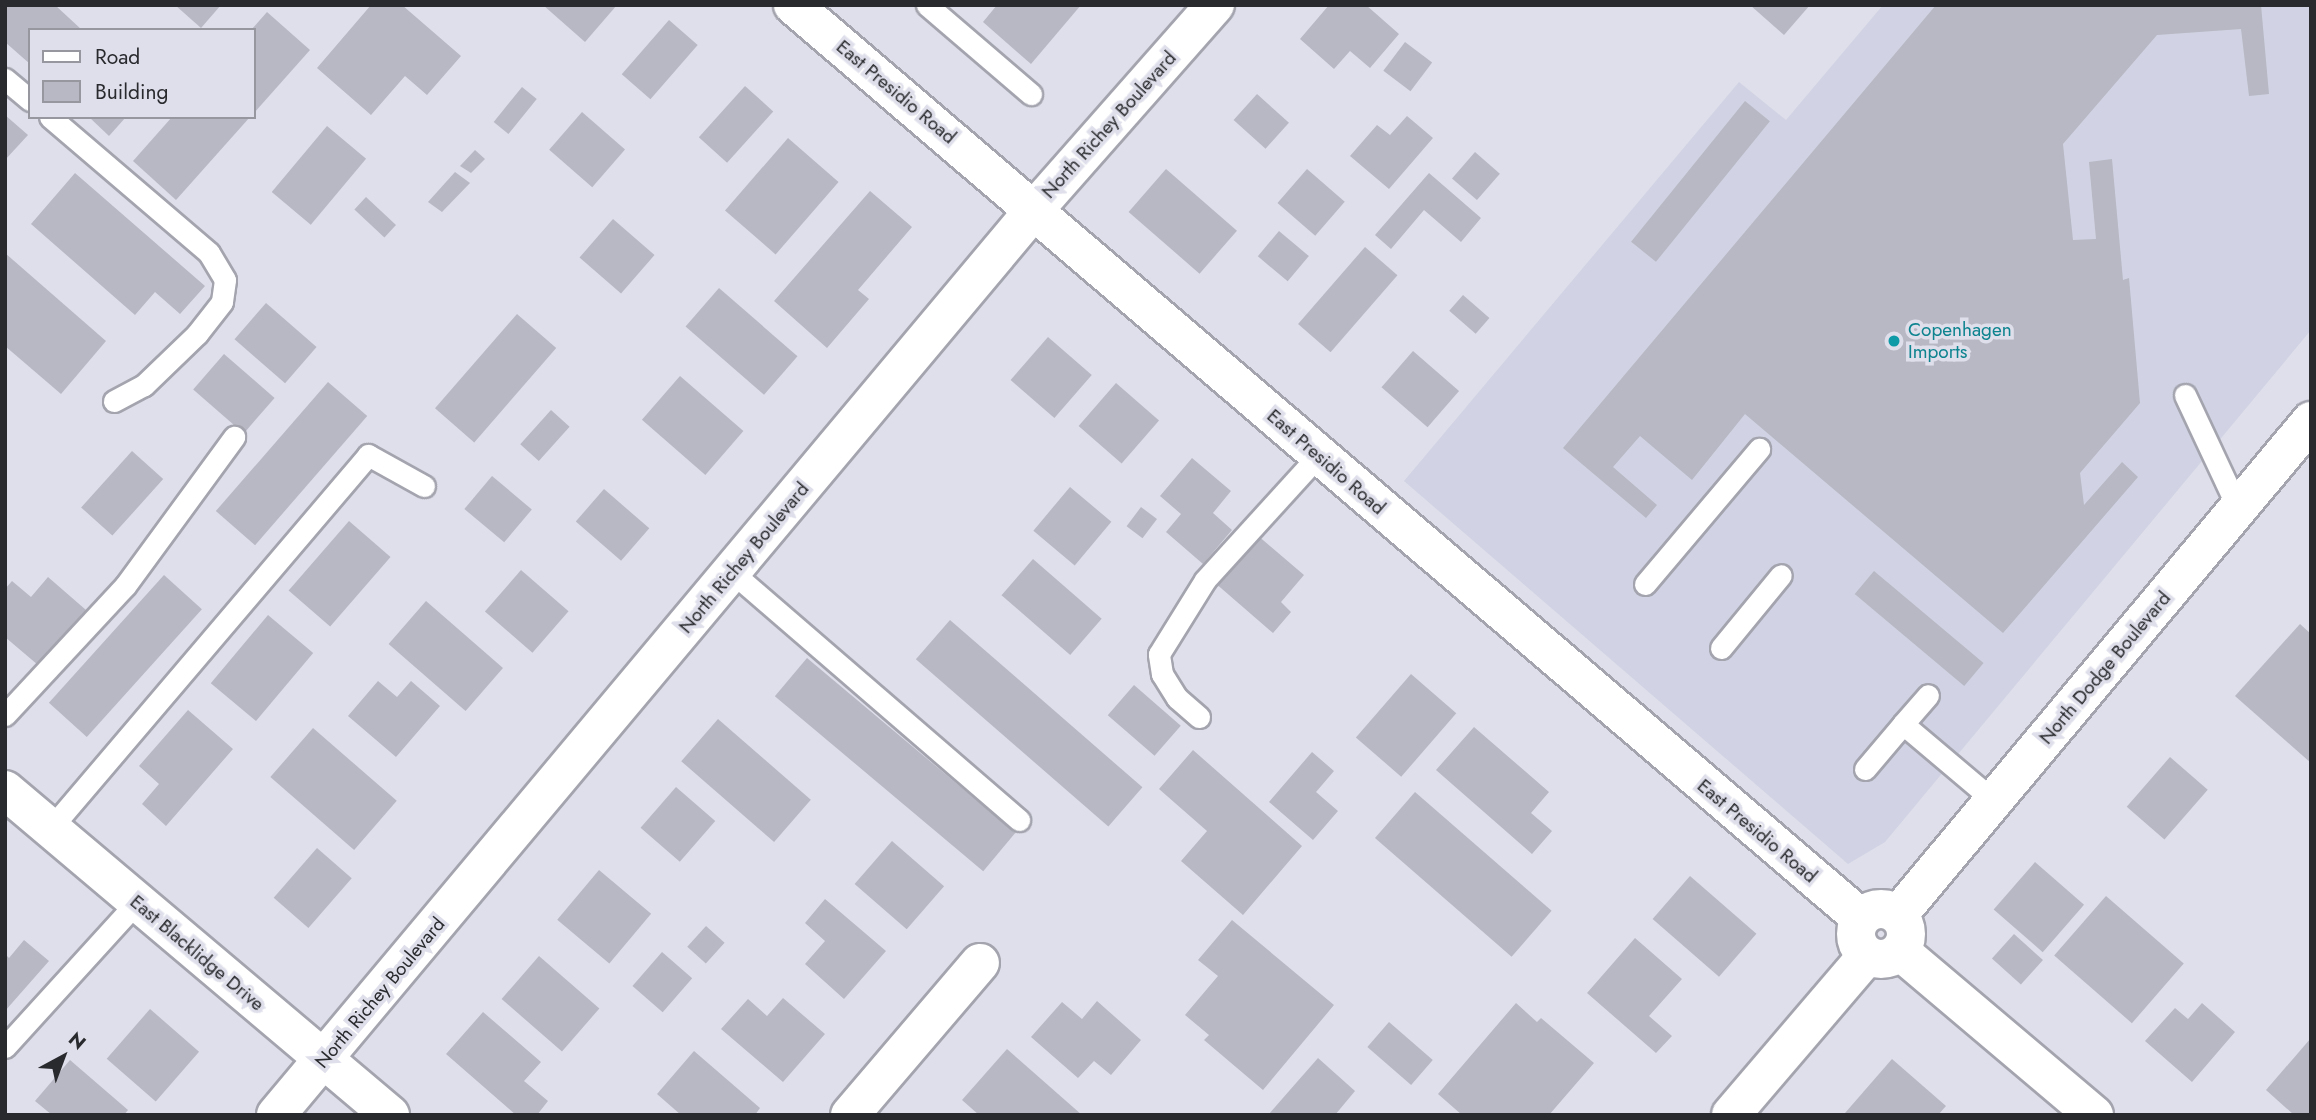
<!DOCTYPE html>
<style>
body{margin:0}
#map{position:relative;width:2316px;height:1120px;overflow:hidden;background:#dedfea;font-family:Jost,sans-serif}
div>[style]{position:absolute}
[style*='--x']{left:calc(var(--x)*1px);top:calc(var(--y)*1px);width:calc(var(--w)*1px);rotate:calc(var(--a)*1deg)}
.built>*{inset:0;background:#d1d3e4}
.building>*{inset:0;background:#b7b8c3;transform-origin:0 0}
.roads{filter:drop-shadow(2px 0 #a3a4ae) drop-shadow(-2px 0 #a3a4ae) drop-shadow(0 2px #a3a4ae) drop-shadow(0 -2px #a3a4ae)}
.service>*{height:21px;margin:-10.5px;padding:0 10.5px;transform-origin:10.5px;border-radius:10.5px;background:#fff}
.minor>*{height:38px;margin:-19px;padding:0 19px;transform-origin:19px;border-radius:19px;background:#fff}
.tertiary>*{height:38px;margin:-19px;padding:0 19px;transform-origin:19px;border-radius:19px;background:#fff}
.tertiary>.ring{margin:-19px;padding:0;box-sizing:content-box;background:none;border:38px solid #fff;border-radius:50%}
.dots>*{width:19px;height:19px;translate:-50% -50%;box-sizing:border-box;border:4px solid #dedfea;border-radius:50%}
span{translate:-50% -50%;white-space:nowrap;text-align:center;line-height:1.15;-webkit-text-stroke:7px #dedfea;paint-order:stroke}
.street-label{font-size:19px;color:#292a2e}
.culture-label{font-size:19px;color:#0d838f}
.left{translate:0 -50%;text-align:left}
.frame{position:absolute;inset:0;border:7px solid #292a2e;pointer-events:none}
.legend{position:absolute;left:28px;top:28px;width:228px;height:91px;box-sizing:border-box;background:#dedfea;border:2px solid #96979f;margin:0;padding:9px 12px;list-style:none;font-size:21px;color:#292a2e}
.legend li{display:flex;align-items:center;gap:14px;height:35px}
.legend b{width:35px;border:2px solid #96979f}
.north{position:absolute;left:28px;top:1022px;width:70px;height:70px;-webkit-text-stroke:5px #dedfea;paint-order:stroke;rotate:41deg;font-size:19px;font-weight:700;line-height:28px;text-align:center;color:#292a2e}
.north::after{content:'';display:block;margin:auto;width:24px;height:32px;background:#292a2e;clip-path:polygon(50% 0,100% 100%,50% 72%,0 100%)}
</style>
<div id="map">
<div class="built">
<i style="clip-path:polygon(1883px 5px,2311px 5px,2311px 330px,1885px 842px,1848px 864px,1404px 481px,1739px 82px,1786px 120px)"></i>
</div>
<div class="building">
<i style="clip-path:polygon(5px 5px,55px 5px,82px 30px,30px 30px,30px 64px,5px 42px)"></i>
<i style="clip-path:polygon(175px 5px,221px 5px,201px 28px)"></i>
<i style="clip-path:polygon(371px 5px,402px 5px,461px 56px,427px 95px,405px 76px,371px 115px,317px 68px)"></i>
<i style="clip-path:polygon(543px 5px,617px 5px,585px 42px)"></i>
<i style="clip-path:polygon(997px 5px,1081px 5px,1031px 64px,983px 22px)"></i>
<i style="clip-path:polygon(1329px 5px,1366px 5px,1399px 34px,1370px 68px,1350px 51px,1334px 69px,1300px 39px)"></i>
<i style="clip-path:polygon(1750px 5px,1810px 5px,1784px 35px)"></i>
<i style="clip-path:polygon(1936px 5px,2261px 5px,2269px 94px,2249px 96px,2241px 29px,2157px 35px,2063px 144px,2073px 240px,2096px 239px,2089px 162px,2112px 159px,2123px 280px,2129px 278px,2140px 403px,2080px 473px,2084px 505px,2122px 462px,2138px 477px,2003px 633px,1745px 414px,1692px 480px,1640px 436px,1613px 467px,1657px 505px,1646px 518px,1563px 448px)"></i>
<i style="clip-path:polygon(267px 12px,310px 50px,254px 113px,251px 30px)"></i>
<i style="left:669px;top:20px;width:38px;height:72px;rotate:41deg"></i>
<i style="left:1405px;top:42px;width:34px;height:36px;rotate:37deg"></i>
<i style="left:745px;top:86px;width:38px;height:69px;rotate:42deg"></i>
<i style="left:522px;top:87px;width:19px;height:45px;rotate:39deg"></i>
<i style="left:1257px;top:94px;width:43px;height:35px;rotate:42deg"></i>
<i style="left:1745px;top:101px;width:32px;height:181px;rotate:39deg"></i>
<i style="left:582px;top:112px;width:57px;height:50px;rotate:41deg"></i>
<i style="clip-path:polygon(5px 115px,28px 135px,5px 160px)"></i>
<i style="clip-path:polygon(1407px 116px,1433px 138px,1389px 189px,1350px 156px,1377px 125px,1390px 135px)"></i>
<i style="clip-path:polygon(89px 117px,126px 117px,109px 136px)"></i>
<i style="clip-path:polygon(172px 117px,250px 117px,176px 200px,133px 161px)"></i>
<i style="left:327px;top:126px;width:51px;height:86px;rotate:40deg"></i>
<i style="left:788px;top:138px;width:67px;height:96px;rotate:41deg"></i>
<i style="clip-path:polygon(475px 150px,485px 159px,471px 173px,460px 166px)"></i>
<i style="left:1475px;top:152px;width:33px;height:35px;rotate:41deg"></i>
<i style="left:1166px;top:169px;width:94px;height:57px;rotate:41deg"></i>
<i style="left:1307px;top:169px;width:50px;height:45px;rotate:41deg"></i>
<i style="clip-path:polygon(455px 172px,470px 183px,442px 212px,428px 202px)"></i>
<i style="clip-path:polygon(75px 173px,205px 286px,180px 314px,155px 292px,135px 315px,31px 224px)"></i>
<i style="clip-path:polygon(1429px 173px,1481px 218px,1461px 242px,1424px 210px,1391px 249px,1375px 235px)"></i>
<i style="clip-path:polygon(870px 191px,912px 227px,858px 290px,869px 299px,827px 348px,774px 301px)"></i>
<i style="left:366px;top:197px;width:41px;height:17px;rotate:43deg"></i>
<i style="left:613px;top:219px;width:55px;height:51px;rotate:41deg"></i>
<i style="left:1279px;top:231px;width:39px;height:33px;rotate:40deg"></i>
<i style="left:1365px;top:247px;width:43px;height:102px;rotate:41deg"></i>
<i style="clip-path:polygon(5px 253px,106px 341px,61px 394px,5px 346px)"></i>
<i style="left:719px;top:288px;width:104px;height:51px;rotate:41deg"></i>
<i style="left:1463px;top:295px;width:35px;height:21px;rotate:41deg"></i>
<i style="left:266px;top:303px;width:67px;height:48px;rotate:41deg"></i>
<i style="left:517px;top:314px;width:52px;height:125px;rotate:41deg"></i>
<i style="left:1048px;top:337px;width:58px;height:57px;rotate:41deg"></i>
<i style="left:1413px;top:351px;width:61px;height:48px;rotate:41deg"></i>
<i style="left:224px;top:354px;width:67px;height:47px;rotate:41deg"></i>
<i style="left:680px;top:376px;width:84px;height:58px;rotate:41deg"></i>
<i style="left:328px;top:382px;width:52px;height:171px;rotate:41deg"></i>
<i style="left:1116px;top:383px;width:57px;height:57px;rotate:41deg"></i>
<i style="left:551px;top:410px;width:25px;height:46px;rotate:42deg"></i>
<i style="left:132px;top:451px;width:42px;height:76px;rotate:42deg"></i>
<i style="clip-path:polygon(1192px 458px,1231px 491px,1213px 513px,1232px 530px,1203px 564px,1166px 532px,1181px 514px,1160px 496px)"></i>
<i style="left:492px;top:476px;width:52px;height:43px;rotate:40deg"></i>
<i style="left:1070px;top:487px;width:54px;height:57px;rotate:40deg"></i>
<i style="left:604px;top:489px;width:60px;height:43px;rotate:41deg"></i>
<i style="left:1141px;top:507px;width:20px;height:24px;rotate:37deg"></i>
<i style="left:349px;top:521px;width:55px;height:92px;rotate:41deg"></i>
<i style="clip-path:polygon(1256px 534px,1304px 575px,1281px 602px,1291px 612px,1273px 633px,1214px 582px)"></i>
<i style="left:1033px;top:559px;width:91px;height:48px;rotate:41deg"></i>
<i style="left:521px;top:570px;width:63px;height:55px;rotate:41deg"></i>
<i style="left:1874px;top:571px;width:143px;height:30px;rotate:40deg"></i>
<i style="left:164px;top:575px;width:51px;height:172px;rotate:42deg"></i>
<i style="clip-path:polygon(48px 577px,86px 610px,38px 665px,5px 637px,5px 589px,12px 581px,31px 597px)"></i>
<i style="left:426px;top:601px;width:102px;height:57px;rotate:41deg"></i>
<i style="left:268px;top:615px;width:59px;height:89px;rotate:40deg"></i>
<i style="left:950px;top:620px;width:255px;height:52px;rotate:41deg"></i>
<i style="clip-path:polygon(2300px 624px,2311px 634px,2311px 763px,2235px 696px)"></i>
<i style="left:807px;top:658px;width:272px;height:50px;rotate:40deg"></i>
<i style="left:1411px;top:674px;width:60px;height:84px;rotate:41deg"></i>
<i style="clip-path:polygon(378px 681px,397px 697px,411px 681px,440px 706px,396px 757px,348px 716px)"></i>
<i style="left:1134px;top:685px;width:62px;height:40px;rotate:41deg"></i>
<i style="clip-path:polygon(188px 710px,233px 749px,166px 826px,142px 804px,159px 784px,139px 766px)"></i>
<i style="left:718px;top:719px;width:123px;height:56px;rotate:41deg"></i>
<i style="clip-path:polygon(1474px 727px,1549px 792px,1531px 813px,1552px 831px,1532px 854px,1436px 770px)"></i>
<i style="left:313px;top:728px;width:111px;height:65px;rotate:41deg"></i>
<i style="clip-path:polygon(1193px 750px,1302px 846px,1243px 915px,1181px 861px,1207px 831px,1159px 789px)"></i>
<i style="clip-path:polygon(1312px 752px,1334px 771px,1316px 792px,1338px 811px,1313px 840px,1269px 802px)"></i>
<i style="left:2170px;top:757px;width:50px;height:66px;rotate:41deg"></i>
<i style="left:676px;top:787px;width:52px;height:54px;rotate:41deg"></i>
<i style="left:1415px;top:792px;width:181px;height:61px;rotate:41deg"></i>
<i style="left:892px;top:841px;width:69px;height:57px;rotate:41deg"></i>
<i style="left:317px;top:848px;width:46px;height:66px;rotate:41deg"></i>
<i style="left:2035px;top:862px;width:65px;height:63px;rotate:41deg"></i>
<i style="left:599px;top:870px;width:68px;height:65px;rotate:40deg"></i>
<i style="left:1690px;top:876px;width:88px;height:57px;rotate:41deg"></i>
<i style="left:2106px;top:896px;width:103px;height:79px;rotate:41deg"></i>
<i style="clip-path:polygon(825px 899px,886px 951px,844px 999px,805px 964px,825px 941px,805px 923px)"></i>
<i style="clip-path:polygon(1232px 920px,1334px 1005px,1263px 1090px,1204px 1040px,1209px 1035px,1185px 1015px,1218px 976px,1198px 960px)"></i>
<i style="left:706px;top:926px;width:25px;height:28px;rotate:42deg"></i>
<i style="left:2014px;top:934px;width:39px;height:33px;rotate:42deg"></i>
<i style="clip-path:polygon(1635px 938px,1682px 979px,1649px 1016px,1672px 1036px,1656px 1053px,1587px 993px)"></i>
<i style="clip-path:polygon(24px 940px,49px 961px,5px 1011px,5px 954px,9px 958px)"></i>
<i style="left:662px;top:952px;width:40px;height:45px;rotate:41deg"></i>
<i style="left:539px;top:956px;width:80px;height:57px;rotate:41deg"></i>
<i style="clip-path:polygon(783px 998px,825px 1034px,783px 1082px,721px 1029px,748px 999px,767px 1016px)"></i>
<i style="clip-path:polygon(1097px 1001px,1141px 1040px,1111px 1075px,1094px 1061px,1078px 1078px,1031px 1037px,1062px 1002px,1082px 1019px)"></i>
<i style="clip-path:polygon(1516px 1003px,1537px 1022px,1541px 1018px,1594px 1063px,1549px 1115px,1462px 1115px,1438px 1094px)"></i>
<i style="clip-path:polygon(2202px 1003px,2235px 1032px,2192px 1082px,2145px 1041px,2175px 1008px,2188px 1019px)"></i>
<i style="left:150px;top:1009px;width:65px;height:66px;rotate:41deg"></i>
<i style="clip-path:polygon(483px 1012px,541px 1062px,524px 1081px,548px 1101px,537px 1115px,516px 1115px,446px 1054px)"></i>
<i style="left:1389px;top:1022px;width:58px;height:33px;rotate:41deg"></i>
<i style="clip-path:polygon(2311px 1038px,2311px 1115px,2294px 1115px,2266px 1090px)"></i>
<i style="clip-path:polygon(1007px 1049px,1082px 1115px,979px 1115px,962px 1100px)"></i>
<i style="clip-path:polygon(694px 1051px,760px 1108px,755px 1115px,681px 1115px,657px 1094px)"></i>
<i style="clip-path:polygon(1318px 1058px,1355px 1091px,1335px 1115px,1268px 1115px)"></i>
<i style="clip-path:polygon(1892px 1059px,1946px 1106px,1938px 1115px,1845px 1113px)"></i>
<i style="clip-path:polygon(70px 1060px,128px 1110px,124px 1115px,52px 1115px,35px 1101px)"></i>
</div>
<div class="roads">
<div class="service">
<i style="--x:927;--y:5;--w:137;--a:40.6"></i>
<i style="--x:5;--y:79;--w:33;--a:40"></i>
<i style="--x:50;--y:117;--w:209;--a:40.5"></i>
<i style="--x:209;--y:253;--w:31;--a:59"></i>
<i style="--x:225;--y:280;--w:22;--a:98"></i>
<i style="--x:222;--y:302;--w:41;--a:128"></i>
<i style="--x:197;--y:334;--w:74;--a:136.1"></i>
<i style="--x:144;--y:385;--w:34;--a:152"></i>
<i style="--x:2185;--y:395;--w:125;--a:64.9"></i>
<i style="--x:733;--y:573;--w:378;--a:40.8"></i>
<i style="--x:1645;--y:584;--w:177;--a:-49.8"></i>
<i style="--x:1721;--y:648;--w:94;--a:-50.6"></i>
<i style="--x:5;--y:715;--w:176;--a:-47.1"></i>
<i style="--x:125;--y:586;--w:185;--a:-53.8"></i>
<i style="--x:1199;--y:717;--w:29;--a:-139"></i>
<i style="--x:1177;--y:698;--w:28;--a:-122"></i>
<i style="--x:1162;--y:674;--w:20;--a:-99"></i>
<i style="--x:1159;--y:654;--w:87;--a:-58.1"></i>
<i style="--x:1205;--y:580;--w:168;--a:-47.7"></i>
<i style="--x:1903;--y:724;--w:38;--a:-49"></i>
<i style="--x:1865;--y:769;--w:59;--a:-49.8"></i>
<i style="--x:1903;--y:724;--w:119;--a:40.2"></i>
<i style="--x:50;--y:829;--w:491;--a:-49.6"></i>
<i style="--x:368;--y:455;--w:64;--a:29"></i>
<i style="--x:5;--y:1047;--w:196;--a:-47.7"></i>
</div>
<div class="minor">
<i style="--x:793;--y:5;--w:1405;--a:40.53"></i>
<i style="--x:5;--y:790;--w:504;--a:40.17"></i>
<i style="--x:1900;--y:951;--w:254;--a:40.2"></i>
<i style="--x:276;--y:1115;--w:1182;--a:-50.05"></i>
<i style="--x:1035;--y:209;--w:272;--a:-48.6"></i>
<i style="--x:850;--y:1115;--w:200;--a:-49.5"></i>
</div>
<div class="tertiary">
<i class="ring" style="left:1856px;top:909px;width:12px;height:12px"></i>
<i style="--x:1898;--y:915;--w:644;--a:-50.1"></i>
<i style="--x:1731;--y:1115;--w:209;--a:-49.5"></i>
</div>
</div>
<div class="dots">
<i style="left:1894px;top:341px;background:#0f9aa8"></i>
</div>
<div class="street-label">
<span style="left:896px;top:92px;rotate:40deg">East Presidio Road</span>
<span style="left:1109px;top:125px;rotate:-48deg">North Richey Boulevard</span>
<span style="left:1326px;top:462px;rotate:41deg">East Presidio Road</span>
<span style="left:744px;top:558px;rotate:-50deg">North Richey Boulevard</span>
<span style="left:2105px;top:668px;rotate:-50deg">North Dodge Boulevard</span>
<span style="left:1757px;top:831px;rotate:40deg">East Presidio Road</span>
<span style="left:197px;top:953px;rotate:40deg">East Blacklidge Drive</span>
<span style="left:380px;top:993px;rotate:-50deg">North Richey Boulevard</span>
</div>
<div class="culture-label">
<span class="left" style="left:1908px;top:341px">Copenhagen<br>Imports</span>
</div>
<div class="frame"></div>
<ul class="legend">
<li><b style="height:9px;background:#fff"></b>Road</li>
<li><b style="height:19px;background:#b7b8c3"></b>Building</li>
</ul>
<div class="north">N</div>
</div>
